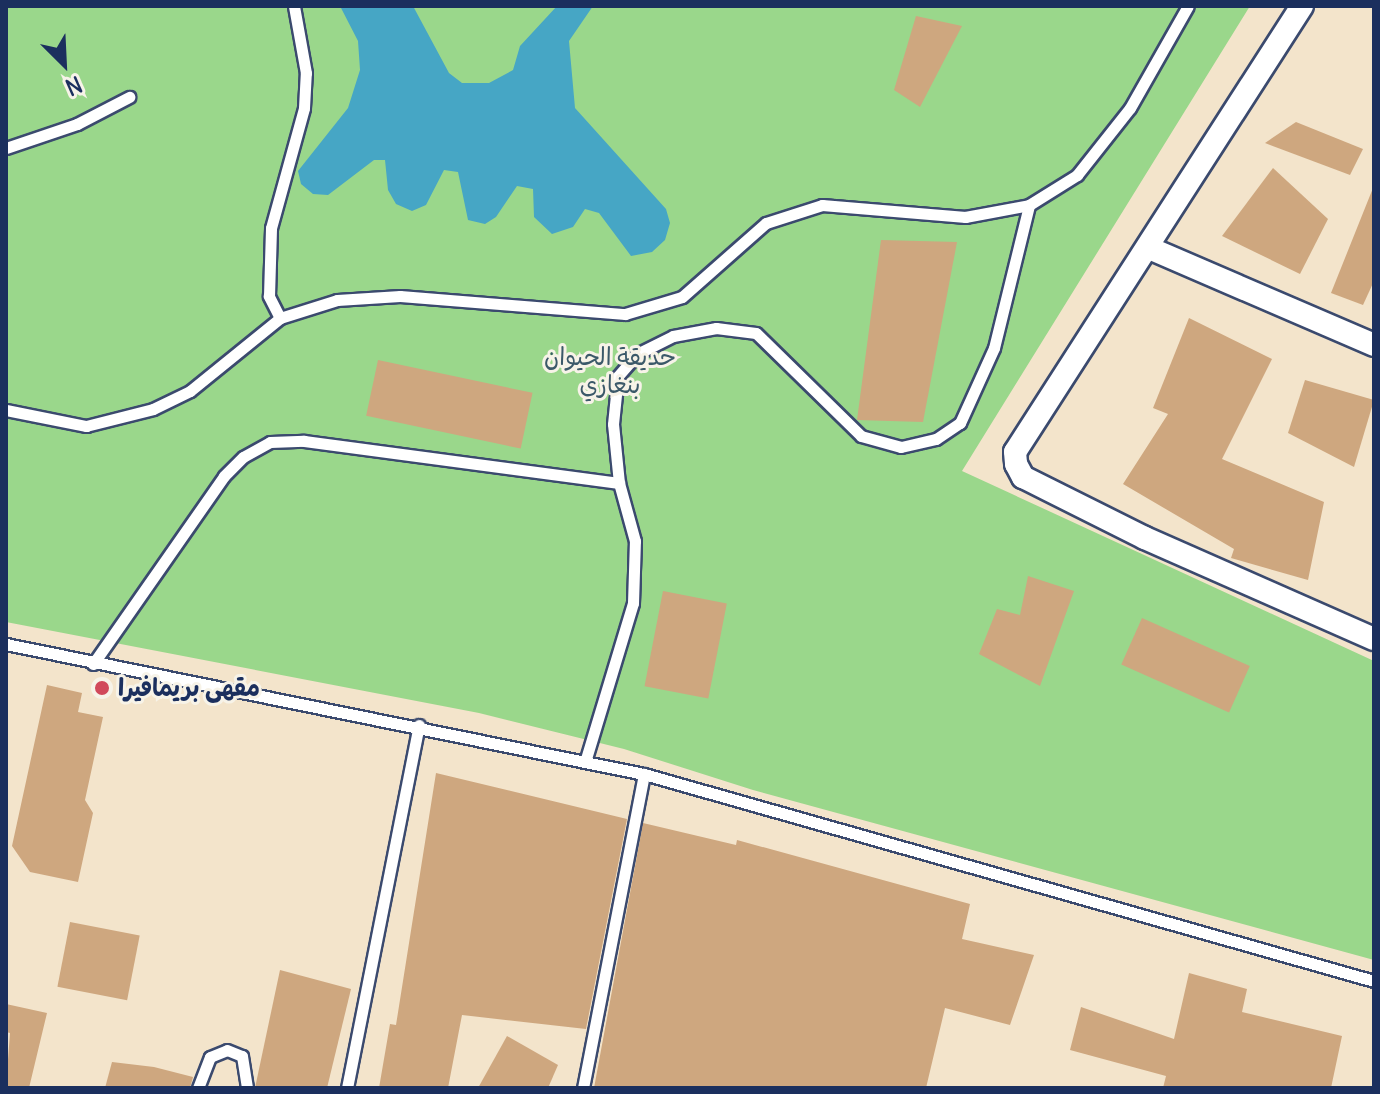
<!DOCTYPE html>
<meta charset="utf-8">
<style>
body{margin:0}
#map{position:relative;width:1380px;height:1094px;overflow:hidden;background:#f3e4cb;font-family:Delius,"Playpen Sans Arabic",sans-serif}
div>[style]{position:absolute}
[style*='--x']{left:calc(var(--x)*1px);top:calc(var(--y)*1px);width:calc(var(--w)*1px);rotate:calc(var(--a)*1deg)}
.green>*{inset:0;background:#9ad78b}
.water>*{inset:0;background:#46a6c5}
.building>*{inset:0;background:#cea77f;transform-origin:0 0}
.roads{filter:drop-shadow(2px 0 #3b4a6e) drop-shadow(-2px 0 #3b4a6e) drop-shadow(0 2px #3b4a6e) drop-shadow(0 -2px #3b4a6e)}
.service>*{height:11px;margin:-5.5px;padding:0 5.5px;transform-origin:5.5px;border-radius:5.5px;background:#fff}
.minor>*{height:22px;margin:-11px;padding:0 11px;transform-origin:11px;border-radius:11px;background:#fff}
.dots>*{width:22px;height:22px;translate:-50% -50%;box-sizing:border-box;border:4px solid #f7f3e8;border-radius:50%}
span{translate:-50% -50%;white-space:nowrap;text-align:center;line-height:1.15;-webkit-text-stroke:6px #f7f3e8;paint-order:stroke}
.park-label{font-size:24px;color:#3b5969}
.poi-label{font-size:24px;color:#1b2f5e;font-weight:700}
.left{translate:0 -50%;text-align:left}
.frame{position:absolute;inset:0;border:8px solid #1b2f5e;pointer-events:none}
.north{position:absolute;left:24px;top:24px;width:80px;height:80px;-webkit-text-stroke:6px #f7f3e8;paint-order:stroke;rotate:156deg;font-size:22px;font-weight:700;line-height:32px;text-align:center;color:#1b2f5e}
.north::after{content:'';display:block;margin:auto;width:28px;height:36px;background:#1b2f5e;clip-path:polygon(50% 0,100% 100%,50% 72%,0 100%)}
</style>
<div id="map">
<div class="green">
<i style="clip-path:polygon(6px 6px,1250px 6px,962px 471px,1374px 661px,1374px 960px,753px 790px,624px 749px,479px 713px,6px 622px)"></i>
</div>
<div class="water">
<i style="clip-path:polygon(340px 6px,413px 6px,449px 73px,462px 83px,489px 83px,513px 70px,520px 46px,557px 6px,593px 6px,569px 41px,575px 108px,666px 209px,670px 223px,665px 240px,652px 252px,631px 256px,599px 213px,585px 209px,573px 227px,552px 234px,534px 217px,533px 189px,517px 186px,496px 217px,485px 224px,468px 220px,458px 172px,444px 170px,426px 205px,412px 211px,396px 204px,388px 190px,385px 160px,374px 160px,328px 195px,313px 194px,301px 184px,298px 171px,348px 108px,360px 70px,358px 41px)"></i>
</div>
<div class="building">
<i style="clip-path:polygon(916px 16px,962px 26px,920px 107px,894px 90px)"></i>
<i style="clip-path:polygon(1296px 122px,1363px 149px,1350px 175px,1265px 143px)"></i>
<i style="clip-path:polygon(1273px 168px,1328px 219px,1300px 274px,1222px 236px)"></i>
<i style="clip-path:polygon(1373px 188px,1374px 281px,1363px 305px,1331px 293px)"></i>
<i style="clip-path:polygon(881px 240px,957px 242px,923px 422px,857px 420px)"></i>
<i style="clip-path:polygon(1189px 318px,1272px 359px,1222px 459px,1324px 502px,1308px 580px,1231px 558px,1234px 549px,1123px 484px,1168px 414px,1153px 408px)"></i>
<i style="left:378px;top:360px;width:158px;height:57px;rotate:12deg"></i>
<i style="clip-path:polygon(1305px 380px,1374px 400px,1354px 467px,1288px 433px)"></i>
<i style="clip-path:polygon(1028px 576px,1074px 591px,1040px 686px,979px 654px,997px 609px,1020px 615px)"></i>
<i style="left:663px;top:591px;width:65px;height:97px;rotate:11deg"></i>
<i style="left:1142px;top:618px;width:118px;height:51px;rotate:24deg"></i>
<i style="clip-path:polygon(47px 685px,82px 693px,78px 712px,103px 717px,85px 800px,93px 813px,78px 882px,30px 872px,12px 846px)"></i>
<i style="clip-path:polygon(436px 773px,627px 819px,586px 1029px,462px 1015px,448px 1088px,379px 1088px,390px 1024px,396px 1025px)"></i>
<i style="clip-path:polygon(643px 823px,736px 845px,737px 840px,970px 904px,962px 939px,1034px 955px,1010px 1025px,945px 1008px,926px 1088px,594px 1088px)"></i>
<i style="left:70px;top:922px;width:71px;height:66px;rotate:11deg"></i>
<i style="clip-path:polygon(280px 970px,351px 989px,327px 1088px,255px 1088px)"></i>
<i style="clip-path:polygon(1189px 973px,1247px 989px,1242px 1012px,1342px 1036px,1331px 1088px,1163px 1088px,1166px 1076px,1070px 1050px,1081px 1007px,1174px 1039px)"></i>
<i style="clip-path:polygon(6px 1004px,47px 1013px,29px 1088px,6px 1086px,10px 1033px,6px 1032px)"></i>
<i style="clip-path:polygon(507px 1036px,558px 1065px,548px 1088px,478px 1088px)"></i>
<i style="clip-path:polygon(112px 1062px,154px 1067px,193px 1077px,190px 1088px,105px 1088px)"></i>
</div>
<div class="roads">
<div class="service">
<i style="--x:6;--y:148;--w:75;--a:-18.7"></i>
<i style="--x:77;--y:124;--w:59;--a:-27.4"></i>
<i style="--x:280;--y:318;--w:25;--a:-117"></i>
<i style="--x:269;--y:296;--w:68;--a:-88.3"></i>
<i style="--x:271;--y:228;--w:124;--a:-74.6"></i>
<i style="--x:304;--y:108;--w:35;--a:-87"></i>
<i style="--x:306;--y:73;--w:68;--a:-100.2"></i>
<i style="--x:6;--y:410;--w:82;--a:11.3"></i>
<i style="--x:86;--y:426;--w:69;--a:-14.2"></i>
<i style="--x:153;--y:409;--w:41;--a:-25.9"></i>
<i style="--x:190;--y:391;--w:116;--a:-39"></i>
<i style="--x:280;--y:318;--w:60;--a:-17.5"></i>
<i style="--x:337;--y:300;--w:63;--a:-3.6"></i>
<i style="--x:400;--y:296;--w:226;--a:4.6"></i>
<i style="--x:625;--y:314;--w:59;--a:-16.6"></i>
<i style="--x:682;--y:297;--w:112;--a:-41.4"></i>
<i style="--x:766;--y:223;--w:59;--a:-17.8"></i>
<i style="--x:822;--y:205;--w:144;--a:4.8"></i>
<i style="--x:965;--y:217;--w:65;--a:-10.6"></i>
<i style="--x:1029;--y:205;--w:57;--a:-32"></i>
<i style="--x:1077;--y:175;--w:85;--a:-51.7"></i>
<i style="--x:1130;--y:108;--w:117;--a:-60.4"></i>
<i style="--x:6;--y:644;--w:651;--a:11.52"></i>
<i style="--x:644;--y:774;--w:759;--a:15.83"></i>
<i style="--x:93;--y:664;--w:229;--a:-55.1"></i>
<i style="--x:224;--y:476;--w:27;--a:-45"></i>
<i style="--x:243;--y:457;--w:31;--a:-29"></i>
<i style="--x:270;--y:442;--w:34;--a:-2"></i>
<i style="--x:304;--y:441;--w:318;--a:7.6"></i>
<i style="--x:585;--y:762;--w:166;--a:-73.2"></i>
<i style="--x:633;--y:603;--w:62;--a:-88.2"></i>
<i style="--x:635;--y:541;--w:60;--a:-105.4"></i>
<i style="--x:619;--y:483;--w:59;--a:-95.8"></i>
<i style="--x:613;--y:424;--w:48;--a:-84.1"></i>
<i style="--x:618;--y:376;--w:29;--a:-49"></i>
<i style="--x:637;--y:354;--w:40;--a:-26.6"></i>
<i style="--x:673;--y:336;--w:44;--a:-10.5"></i>
<i style="--x:716;--y:328;--w:40;--a:7.1"></i>
<i style="--x:756;--y:333;--w:147;--a:44.4"></i>
<i style="--x:861;--y:436;--w:41;--a:15.4"></i>
<i style="--x:901;--y:447;--w:36;--a:-13"></i>
<i style="--x:936;--y:439;--w:29;--a:-34"></i>
<i style="--x:960;--y:423;--w:82;--a:-65.6"></i>
<i style="--x:994;--y:348;--w:147;--a:-76.2"></i>
<i style="--x:198;--y:1088;--w:33;--a:-69"></i>
<i style="--x:210;--y:1057;--w:18;--a:-22"></i>
<i style="--x:227;--y:1050;--w:16;--a:22"></i>
<i style="--x:242;--y:1056;--w:32;--a:81"></i>
<i style="--x:347;--y:1088;--w:370;--a:-78.8"></i>
<i style="--x:583;--y:1088;--w:320;--a:-79"></i>
</div>
<div class="minor">
<i style="--x:1302;--y:6;--w:530;--a:122.76"></i>
<i style="--x:1015;--y:452;--w:12;--a:85"></i>
<i style="--x:1016;--y:464;--w:15;--a:62"></i>
<i style="--x:1023;--y:477;--w:136;--a:26.6"></i>
<i style="--x:1145;--y:538;--w:250;--a:23.8"></i>
<i style="--x:1149;--y:248;--w:245;--a:23.3"></i>
</div>
</div>
<div class="dots">
<i style="left:102px;top:688px;background:#d1495b"></i>
</div>
<div class="park-label">
<span style="left:610px;top:371px">حديقة الحيوان<br>بنغازي</span>
</div>
<div class="poi-label">
<span class="left" style="left:118px;top:688px">مقهى بريمافيرا</span>
</div>
<div class="frame"></div>
<div class="north">N</div>
</div>
